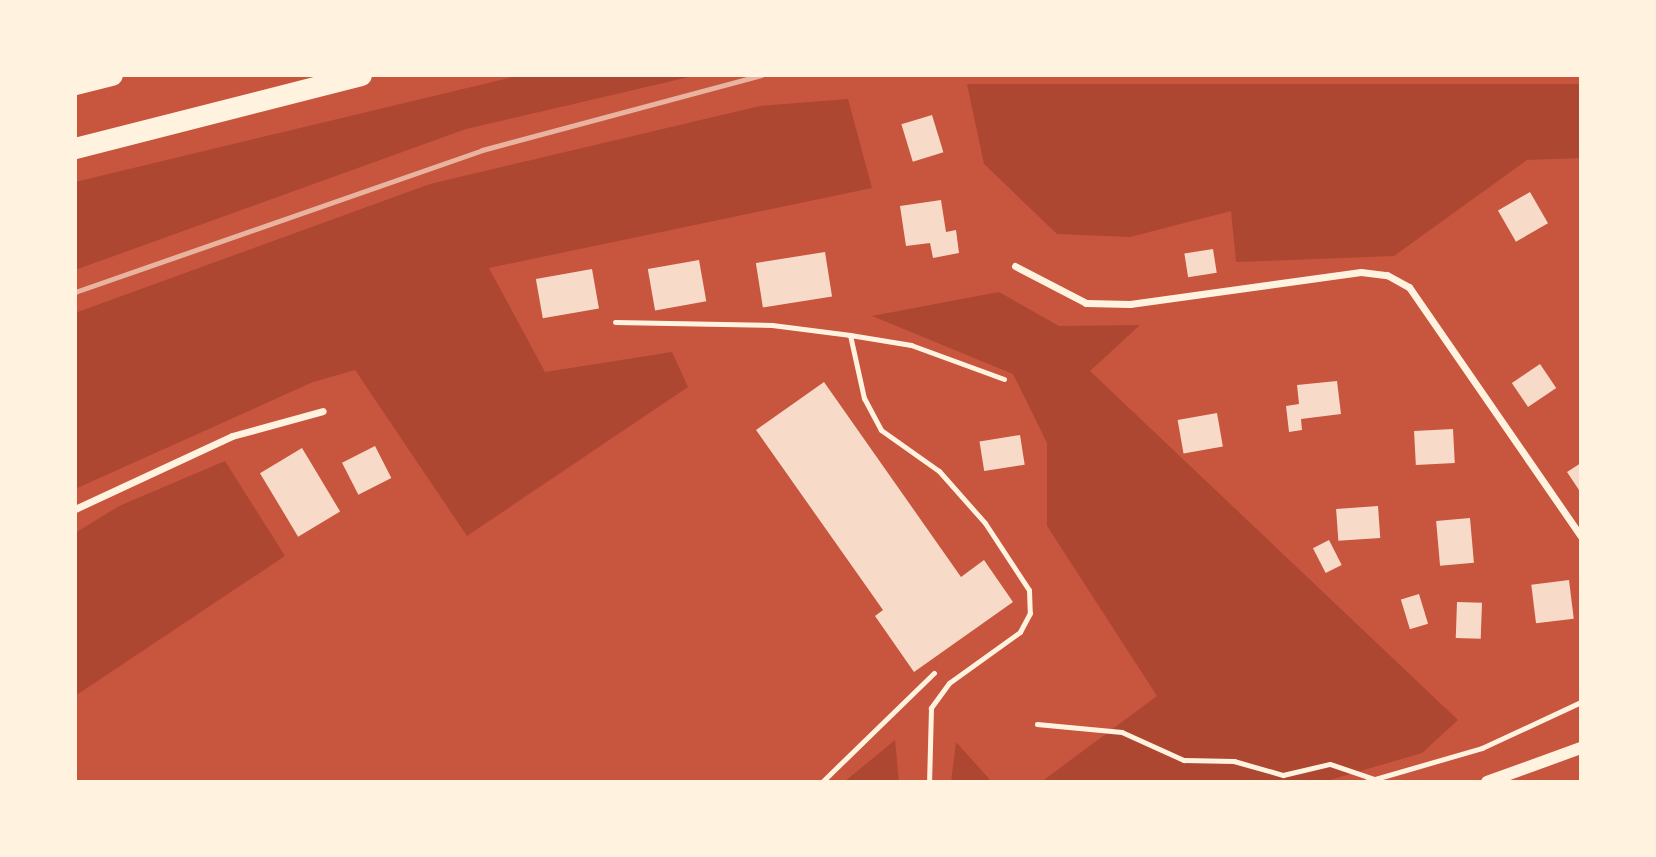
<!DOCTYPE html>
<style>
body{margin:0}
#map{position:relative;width:1656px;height:857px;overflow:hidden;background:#c8553d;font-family:"Sofia Sans Condensed",sans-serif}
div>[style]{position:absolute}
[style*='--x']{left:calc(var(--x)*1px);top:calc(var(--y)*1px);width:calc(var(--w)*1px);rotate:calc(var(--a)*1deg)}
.green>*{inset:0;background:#ae4732}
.building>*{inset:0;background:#f7dbc8;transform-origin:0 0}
.path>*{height:4.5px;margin:-2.25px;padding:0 2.25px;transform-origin:2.25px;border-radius:2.25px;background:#fff3e0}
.service>*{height:5px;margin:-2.5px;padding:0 2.5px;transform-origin:2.5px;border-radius:2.5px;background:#fff3e0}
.minor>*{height:7px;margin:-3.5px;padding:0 3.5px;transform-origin:3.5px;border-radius:3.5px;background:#fff3e0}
.tertiary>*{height:12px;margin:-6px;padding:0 6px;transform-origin:6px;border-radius:6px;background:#fff3e0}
.motorway>*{height:21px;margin:-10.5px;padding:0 10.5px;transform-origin:10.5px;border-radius:10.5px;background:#fff3e0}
.rail>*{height:5px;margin:-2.5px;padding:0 2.5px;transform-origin:2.5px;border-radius:2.5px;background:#e9b49f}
span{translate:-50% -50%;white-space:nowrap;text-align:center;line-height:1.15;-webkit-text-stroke:6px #fff3e0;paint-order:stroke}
.frame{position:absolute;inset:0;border:77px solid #fff3e0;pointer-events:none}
</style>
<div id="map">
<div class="green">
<i style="clip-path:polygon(521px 75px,698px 75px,466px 129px,75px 270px,75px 182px)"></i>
<i style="clip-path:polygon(967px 84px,1581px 84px,1581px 158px,1527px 160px,1394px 256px,1236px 262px,1231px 211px,1130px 237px,1057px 234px,984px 164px)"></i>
<i style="clip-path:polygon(848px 99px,872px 188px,489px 268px,545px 372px,672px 352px,688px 387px,467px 536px,355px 370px,313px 382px,75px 489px,75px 313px,430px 184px,760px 106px)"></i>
<i style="clip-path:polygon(999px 292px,1059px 326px,1140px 325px,1090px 371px,1458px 720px,1422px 753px,1323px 782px,1041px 782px,1157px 696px,1047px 526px,1047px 443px,1013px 374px,872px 316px)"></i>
<i style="clip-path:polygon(225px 461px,285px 556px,75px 696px,75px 533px,119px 506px)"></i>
<i style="clip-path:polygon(895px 740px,899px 782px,844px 782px)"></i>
<i style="clip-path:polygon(956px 742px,992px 782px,951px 782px)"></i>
</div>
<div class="building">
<i style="left:932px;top:115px;width:39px;height:32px;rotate:73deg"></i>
<i style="left:1530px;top:192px;width:36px;height:37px;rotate:60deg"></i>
<i style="clip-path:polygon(941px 200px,946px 232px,956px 230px,959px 253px,933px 258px,930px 243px,906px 246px,900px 206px)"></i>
<i style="left:1213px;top:249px;width:24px;height:29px;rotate:81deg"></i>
<i style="left:825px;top:252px;width:45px;height:70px;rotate:81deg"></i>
<i style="left:699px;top:260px;width:42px;height:52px;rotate:80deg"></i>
<i style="left:592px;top:269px;width:40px;height:57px;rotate:80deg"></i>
<i style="left:1540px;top:364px;width:29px;height:34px;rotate:56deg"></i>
<i style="clip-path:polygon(1337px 381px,1341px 414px,1301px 419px,1302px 430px,1289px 432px,1286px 406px,1299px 404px,1297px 385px)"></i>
<i style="clip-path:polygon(824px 382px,961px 577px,984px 560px,1013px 602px,914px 672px,875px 616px,883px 610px,756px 430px)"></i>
<i style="left:1217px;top:413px;width:34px;height:40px;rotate:80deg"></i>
<i style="left:1453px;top:429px;width:34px;height:39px;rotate:87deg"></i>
<i style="left:1020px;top:435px;width:30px;height:41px;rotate:81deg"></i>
<i style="left:375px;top:446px;width:36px;height:37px;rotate:63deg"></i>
<i style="left:302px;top:448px;width:74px;height:49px;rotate:59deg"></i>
<i style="clip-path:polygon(1581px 463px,1581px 493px,1567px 472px)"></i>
<i style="left:1378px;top:506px;width:32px;height:42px;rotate:86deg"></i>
<i style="left:1470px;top:518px;width:45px;height:34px;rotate:85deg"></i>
<i style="left:1329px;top:540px;width:28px;height:18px;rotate:63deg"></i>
<i style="left:1569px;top:580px;width:39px;height:38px;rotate:83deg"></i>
<i style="left:1419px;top:594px;width:31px;height:19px;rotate:73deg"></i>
<i style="left:1457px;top:602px;width:25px;height:36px;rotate:2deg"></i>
</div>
<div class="path">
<i style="--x:1037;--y:724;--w:85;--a:5.4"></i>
<i style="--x:1122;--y:732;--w:68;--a:24.3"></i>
<i style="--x:1184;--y:760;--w:50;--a:1.1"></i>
<i style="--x:1234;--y:761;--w:51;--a:15.9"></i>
<i style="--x:1283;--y:775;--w:48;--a:-13.2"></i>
<i style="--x:1330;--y:764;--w:46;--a:18.8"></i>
<i style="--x:822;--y:782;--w:156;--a:-44.2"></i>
<i style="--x:1365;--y:782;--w:122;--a:-16.2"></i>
<i style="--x:1482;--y:748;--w:109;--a:-24.9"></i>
</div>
<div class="service">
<i style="--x:615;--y:322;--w:157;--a:1.1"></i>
<i style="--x:772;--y:325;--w:79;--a:7.3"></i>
<i style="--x:850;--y:335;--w:65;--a:77.5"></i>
<i style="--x:864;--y:398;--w:36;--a:62"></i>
<i style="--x:881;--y:430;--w:71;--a:35.3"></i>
<i style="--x:939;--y:471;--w:69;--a:48.5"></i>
<i style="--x:985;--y:523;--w:80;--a:56.7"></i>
<i style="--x:1029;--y:590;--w:23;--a:88"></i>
<i style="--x:1030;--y:613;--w:21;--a:118"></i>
<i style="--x:1020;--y:632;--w:87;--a:144.3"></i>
<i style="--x:949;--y:683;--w:31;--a:126"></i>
<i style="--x:931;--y:708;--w:74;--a:91.5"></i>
<i style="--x:850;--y:335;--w:62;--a:9.3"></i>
<i style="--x:911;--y:345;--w:99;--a:20.1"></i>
</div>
<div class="minor">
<i style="--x:1015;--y:266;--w:80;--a:27.5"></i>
<i style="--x:1086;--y:303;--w:44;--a:1.3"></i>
<i style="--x:1130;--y:304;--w:233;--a:-7.9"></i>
<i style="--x:1361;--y:272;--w:26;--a:7"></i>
<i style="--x:1387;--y:275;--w:25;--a:29"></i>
<i style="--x:1409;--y:287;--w:303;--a:55.4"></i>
<i style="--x:75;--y:509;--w:173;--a:-24.9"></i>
<i style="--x:232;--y:436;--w:94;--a:-15.4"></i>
</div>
<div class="tertiary">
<i style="--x:1487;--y:782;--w:100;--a:-19.9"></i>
</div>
<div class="motorway">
<i style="--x:75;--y:84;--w:38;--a:-14"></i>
<i style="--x:75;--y:148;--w:295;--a:-14.3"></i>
</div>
<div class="rail">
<i style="--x:75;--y:292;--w:431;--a:-19.2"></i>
<i style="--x:482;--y:150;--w:289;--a:-15"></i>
</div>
<div class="frame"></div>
</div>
